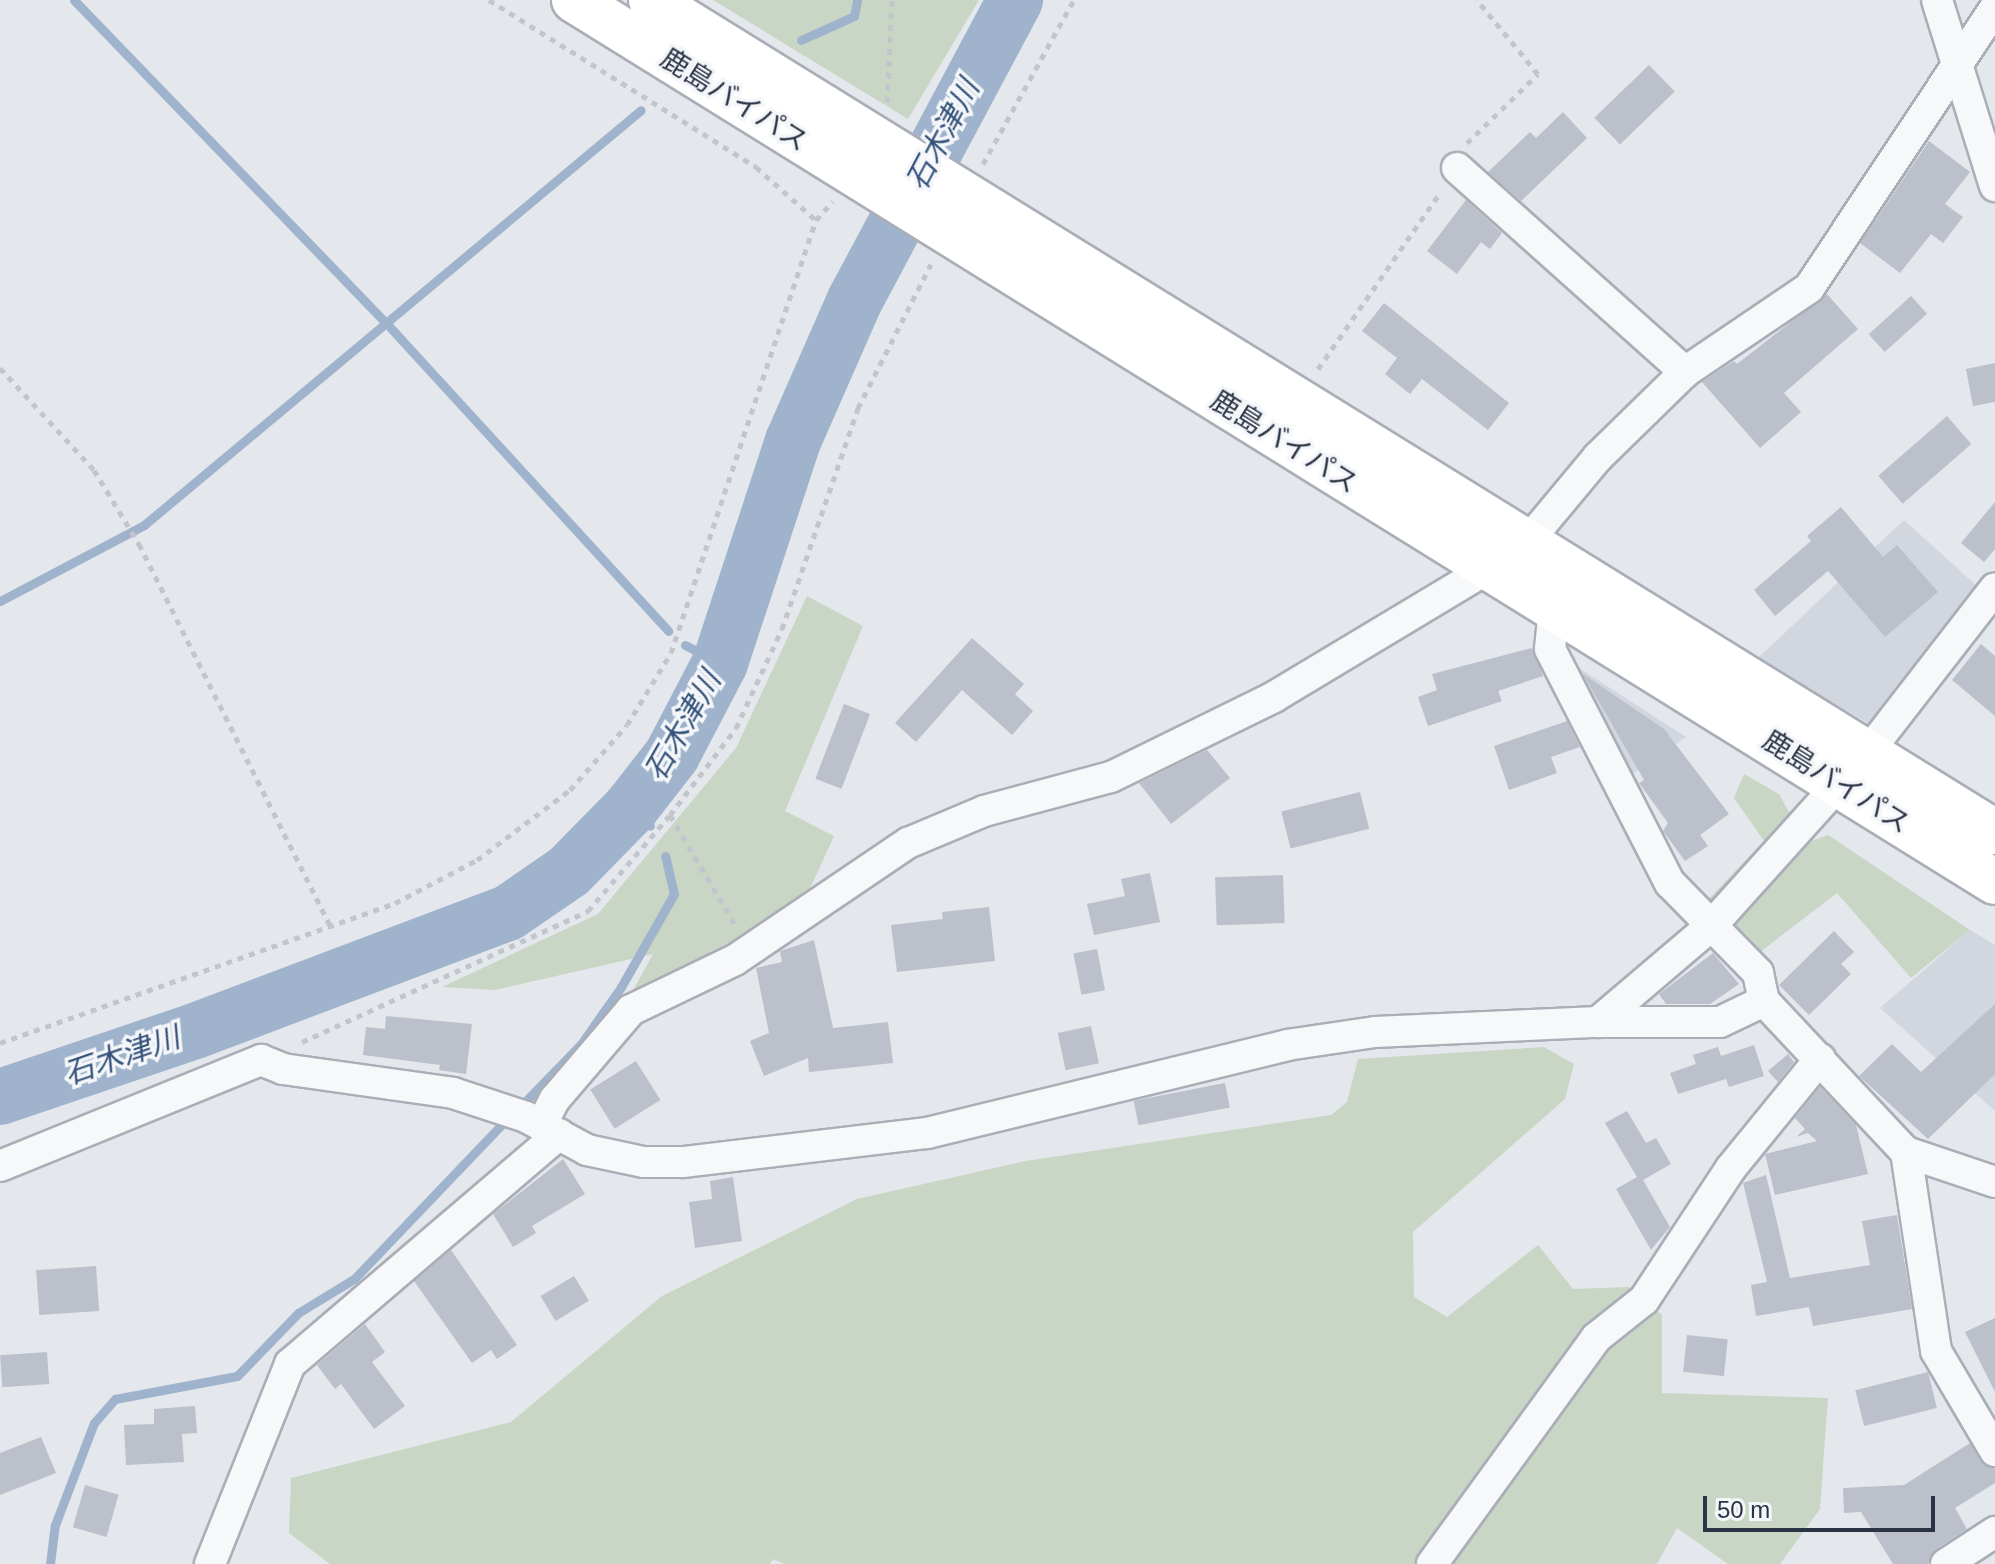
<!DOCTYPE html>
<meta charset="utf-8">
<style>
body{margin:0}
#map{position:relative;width:1995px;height:1564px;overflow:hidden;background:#e4e7ec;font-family:Helvetica,"Noto Sans JP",sans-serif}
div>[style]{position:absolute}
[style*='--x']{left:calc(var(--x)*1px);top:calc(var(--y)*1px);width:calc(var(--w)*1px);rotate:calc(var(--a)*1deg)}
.built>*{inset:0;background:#d2d6de}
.green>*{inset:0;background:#c9d6c5}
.stream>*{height:9px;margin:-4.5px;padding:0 4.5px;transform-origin:4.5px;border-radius:4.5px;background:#9fb4cc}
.river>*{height:56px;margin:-28px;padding:0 28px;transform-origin:28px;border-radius:28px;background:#9fb4cc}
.building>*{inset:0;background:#bbc0ca;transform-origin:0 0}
.path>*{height:5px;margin-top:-2.5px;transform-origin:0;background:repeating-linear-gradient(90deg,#c2c5cb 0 6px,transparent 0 12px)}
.roads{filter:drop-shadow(2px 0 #a9aeb7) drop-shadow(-2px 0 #a9aeb7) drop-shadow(0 2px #a9aeb7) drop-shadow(0 -2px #a9aeb7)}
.minor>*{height:30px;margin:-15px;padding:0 15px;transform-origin:15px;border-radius:15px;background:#f7f8fa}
.highway>*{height:44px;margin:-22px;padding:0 22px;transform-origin:22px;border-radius:22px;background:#fff}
span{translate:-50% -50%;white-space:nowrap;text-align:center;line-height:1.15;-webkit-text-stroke:7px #f4f6f9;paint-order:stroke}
.street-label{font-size:28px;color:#2b3445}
.water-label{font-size:30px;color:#34527a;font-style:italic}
.scale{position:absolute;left:1703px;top:1496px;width:232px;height:36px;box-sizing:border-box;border:4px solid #2b3445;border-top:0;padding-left:10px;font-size:24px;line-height:28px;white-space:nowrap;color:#2b3445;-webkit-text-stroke:6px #f4f6f9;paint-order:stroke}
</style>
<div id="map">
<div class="built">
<i style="clip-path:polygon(1904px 520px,1978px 587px,1870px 724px,1757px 659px)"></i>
<i style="clip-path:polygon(1565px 659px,1686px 737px,1624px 780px)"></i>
<i style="clip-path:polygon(1970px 930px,1995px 945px,1995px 1111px,1880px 1008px)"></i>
</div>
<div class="green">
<i style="clip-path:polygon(713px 0,979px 0,908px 119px)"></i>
<i style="clip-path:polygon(807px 596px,863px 626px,785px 811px,834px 836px,804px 902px,621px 1012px,653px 954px,495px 990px,442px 987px,598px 914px,736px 748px)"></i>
<i style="clip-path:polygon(1744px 774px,1779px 794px,1806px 843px,1828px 835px,1970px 930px,1911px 978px,1837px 893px,1755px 956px,1703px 905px,1764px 841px,1734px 798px)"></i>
<i style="clip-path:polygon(1544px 1047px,1574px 1064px,1565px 1099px,1413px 1232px,1414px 1297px,1447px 1317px,1538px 1245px,1573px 1289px,1629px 1287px,1662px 1315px,1662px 1393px,1828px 1398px,1820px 1509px,1780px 1564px,1728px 1564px,1677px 1528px,1657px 1564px,785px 1564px,773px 1559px,770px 1564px,330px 1564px,289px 1533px,291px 1478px,511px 1422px,662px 1296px,857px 1199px,1026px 1161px,1331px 1115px,1347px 1102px,1358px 1059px)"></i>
</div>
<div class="stream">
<i style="--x:74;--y:0;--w:452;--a:46"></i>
<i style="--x:388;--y:325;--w:415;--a:47.5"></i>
<i style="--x:801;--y:40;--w:58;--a:-24.4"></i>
<i style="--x:854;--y:16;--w:16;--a:-79"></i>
<i style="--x:0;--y:601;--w:163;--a:-27.8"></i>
<i style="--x:144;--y:525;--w:647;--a:-39.86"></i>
<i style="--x:685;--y:645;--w:39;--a:27"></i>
<i style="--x:630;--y:809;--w:26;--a:40"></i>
<i style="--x:519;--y:1108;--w:89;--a:-45.9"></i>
<i style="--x:581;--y:1044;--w:70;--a:-54.9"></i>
<i style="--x:621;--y:987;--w:107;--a:-60.3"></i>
<i style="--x:674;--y:894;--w:39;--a:-103"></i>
<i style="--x:50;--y:1564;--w:39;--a:-83"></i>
<i style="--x:55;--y:1525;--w:109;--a:-69.1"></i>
<i style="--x:94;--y:1423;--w:32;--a:-49"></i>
<i style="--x:115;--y:1399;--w:124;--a:-10.7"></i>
<i style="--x:237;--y:1376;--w:88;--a:-45.9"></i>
<i style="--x:298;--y:1313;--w:66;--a:-31.3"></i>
<i style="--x:354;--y:1279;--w:223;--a:-46.3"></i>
</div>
<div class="river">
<i style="--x:0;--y:1097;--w:206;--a:-18.7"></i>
<i style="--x:195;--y:1031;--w:335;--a:-20.7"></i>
<i style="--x:508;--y:913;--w:74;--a:-34.5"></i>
<i style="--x:569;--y:871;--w:87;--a:-45.5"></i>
<i style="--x:630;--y:809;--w:68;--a:-52.1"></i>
<i style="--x:672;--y:755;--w:104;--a:-62.4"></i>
<i style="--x:720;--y:663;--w:234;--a:-71.8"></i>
<i style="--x:793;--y:441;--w:154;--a:-66.3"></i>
<i style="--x:855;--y:300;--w:340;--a:-61.9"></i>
</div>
<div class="building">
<i style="left:1649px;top:65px;width:37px;height:76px;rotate:46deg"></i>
<i style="clip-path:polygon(1563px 112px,1587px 138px,1521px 201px,1488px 172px,1530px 132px,1536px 138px)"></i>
<i style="clip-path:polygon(1929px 141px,1970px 172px,1945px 204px,1963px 217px,1943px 243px,1931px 234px,1900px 273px,1860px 243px)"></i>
<i style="clip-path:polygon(1466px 200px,1502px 233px,1490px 249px,1481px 242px,1457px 274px,1427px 251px)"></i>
<i style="clip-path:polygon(1827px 294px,1858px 329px,1784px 393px,1801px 412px,1760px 448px,1702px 382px,1734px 361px,1737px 364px)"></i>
<i style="left:1911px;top:296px;width:24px;height:57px;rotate:48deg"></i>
<i style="clip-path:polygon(1384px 303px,1509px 403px,1488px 430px,1422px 379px,1410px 394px,1385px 374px,1397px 358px,1362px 331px)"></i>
<i style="clip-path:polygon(1995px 363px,1995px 402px,1973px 406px,1966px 369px)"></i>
<i style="left:1947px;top:416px;width:37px;height:91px;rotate:49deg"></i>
<i style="clip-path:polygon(1995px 502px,1995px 549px,1984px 562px,1961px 543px)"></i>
<i style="clip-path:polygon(1841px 507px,1883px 557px,1897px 545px,1938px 592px,1885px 637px,1828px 571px,1775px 616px,1754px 590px,1811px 541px,1807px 536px)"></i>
<i style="clip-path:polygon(972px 638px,1024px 684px,1015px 694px,1033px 711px,1012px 735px,962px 690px,916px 742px,895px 723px)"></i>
<i style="clip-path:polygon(1981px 644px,1995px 656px,1995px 716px,1952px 680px)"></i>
<i style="clip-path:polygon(1532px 648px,1543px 676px,1498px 691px,1502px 701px,1428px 726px,1418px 697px,1437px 690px,1432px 674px)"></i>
<i style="clip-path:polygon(1583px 674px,1664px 729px,1729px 814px,1700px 835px,1708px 846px,1685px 861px,1663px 831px,1668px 823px,1639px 783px,1644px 780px)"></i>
<i style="left:844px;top:704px;width:28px;height:80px;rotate:21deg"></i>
<i style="clip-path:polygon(1567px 721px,1580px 747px,1551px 757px,1557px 773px,1509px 790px,1494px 746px)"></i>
<i style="clip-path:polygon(1207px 750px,1230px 778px,1171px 824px,1139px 783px)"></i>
<i style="left:1360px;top:792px;width:38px;height:81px;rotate:76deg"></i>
<i style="clip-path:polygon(1150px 873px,1160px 922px,1094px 935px,1087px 904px,1125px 896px,1121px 879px)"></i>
<i style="left:1283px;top:875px;width:48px;height:68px;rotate:88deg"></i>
<i style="clip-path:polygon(989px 907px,995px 961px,897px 972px,891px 925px,943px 919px,942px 912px)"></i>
<i style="clip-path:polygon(1834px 931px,1854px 952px,1841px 964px,1851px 974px,1809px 1015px,1779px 985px)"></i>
<i style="clip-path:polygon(814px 940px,833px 1028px,888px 1022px,893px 1063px,809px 1072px,808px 1058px,764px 1076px,750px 1041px,769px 1033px,756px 968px,782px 962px,780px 951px)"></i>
<i style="left:1097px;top:949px;width:42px;height:24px;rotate:79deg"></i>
<i style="clip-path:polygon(1713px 953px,1739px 984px,1710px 1004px,1666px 1004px,1659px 994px)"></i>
<i style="clip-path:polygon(1995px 1004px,1995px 1074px,1928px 1139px,1859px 1076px,1892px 1044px,1921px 1072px)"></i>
<i style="clip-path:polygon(386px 1016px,472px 1024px,466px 1074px,439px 1070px,440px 1065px,363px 1055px,366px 1027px,385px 1029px)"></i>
<i style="left:1091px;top:1026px;width:38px;height:34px;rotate:78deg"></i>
<i style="clip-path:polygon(1754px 1045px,1764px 1076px,1729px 1087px,1726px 1079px,1678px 1094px,1670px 1073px,1696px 1064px,1693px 1055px,1718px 1047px,1721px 1056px)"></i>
<i style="clip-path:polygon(1788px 1054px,1794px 1062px,1778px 1082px,1768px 1071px)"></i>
<i style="left:636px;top:1061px;width:46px;height:54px;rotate:58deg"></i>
<i style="left:1225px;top:1083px;width:25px;height:93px;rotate:79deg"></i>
<i style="clip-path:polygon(1820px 1087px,1856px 1125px,1868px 1174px,1775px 1195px,1765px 1154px,1817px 1141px,1808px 1133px,1796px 1137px,1805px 1129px,1795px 1118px)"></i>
<i style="clip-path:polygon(1627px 1111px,1646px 1143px,1656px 1138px,1671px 1164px,1643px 1180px,1670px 1227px,1651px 1250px,1616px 1189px,1637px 1177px,1605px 1123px)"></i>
<i style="clip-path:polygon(563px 1159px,585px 1194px,532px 1226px,536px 1233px,513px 1247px,493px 1214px)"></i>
<i style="clip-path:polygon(1766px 1175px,1790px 1278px,1870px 1265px,1862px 1221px,1897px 1215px,1912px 1309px,1813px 1326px,1809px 1307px,1756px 1316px,1751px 1285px,1767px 1282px,1743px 1183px)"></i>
<i style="clip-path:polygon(733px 1177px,742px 1241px,695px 1248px,689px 1202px,712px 1199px,710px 1181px)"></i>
<i style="clip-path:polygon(451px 1250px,517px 1345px,497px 1359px,491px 1350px,472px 1363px,414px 1281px)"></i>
<i style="left:96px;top:1266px;width:45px;height:60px;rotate:86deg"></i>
<i style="left:574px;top:1276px;width:29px;height:39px;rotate:59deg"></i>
<i style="clip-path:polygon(1995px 1318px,1995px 1392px,1965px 1332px)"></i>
<i style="clip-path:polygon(365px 1324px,385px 1352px,372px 1362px,405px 1406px,374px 1429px,341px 1384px,335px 1389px,317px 1365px)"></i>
<i style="left:1687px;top:1335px;width:41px;height:37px;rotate:6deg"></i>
<i style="left:47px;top:1352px;width:32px;height:47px;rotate:86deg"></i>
<i style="left:1928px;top:1372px;width:37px;height:75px;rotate:76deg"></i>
<i style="clip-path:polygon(195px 1406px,197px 1433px,182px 1434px,184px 1462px,126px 1465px,124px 1425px,154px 1424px,154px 1409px)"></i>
<i style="clip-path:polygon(41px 1437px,56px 1473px,0 1495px,0 1453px)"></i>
<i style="clip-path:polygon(1970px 1443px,1980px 1461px,1995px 1469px,1995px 1483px,1955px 1508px,1967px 1529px,1936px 1549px,1928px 1564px,1893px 1564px,1861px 1512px,1844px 1513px,1843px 1488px,1904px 1485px)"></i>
<i style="left:85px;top:1485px;width:35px;height:44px;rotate:16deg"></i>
</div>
<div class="path">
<i style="--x:489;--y:0;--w:315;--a:32"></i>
<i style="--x:756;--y:167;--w:80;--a:41.5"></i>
<i style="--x:887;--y:102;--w:102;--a:-87.2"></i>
<i style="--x:1467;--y:143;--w:99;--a:-44.2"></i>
<i style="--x:1538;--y:74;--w:96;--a:-129.5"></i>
<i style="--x:983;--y:164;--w:188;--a:-61"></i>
<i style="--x:0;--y:368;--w:139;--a:47.3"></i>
<i style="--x:94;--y:470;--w:87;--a:58.7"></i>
<i style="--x:139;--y:544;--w:427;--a:63.4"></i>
<i style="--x:1318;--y:369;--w:214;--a:-55.3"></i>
<i style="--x:670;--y:815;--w:128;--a:59.4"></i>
<i style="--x:302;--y:1042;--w:315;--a:-24.6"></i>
<i style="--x:588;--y:911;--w:126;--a:-49.5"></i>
<i style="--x:670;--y:815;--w:109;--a:-52.8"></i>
<i style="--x:736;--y:728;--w:109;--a:-65.1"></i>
<i style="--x:782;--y:629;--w:234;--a:-71"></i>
<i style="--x:858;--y:408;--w:161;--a:-63.1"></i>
<i style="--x:0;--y:1043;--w:419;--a:-19.5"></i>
<i style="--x:395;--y:903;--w:93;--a:-27.7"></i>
<i style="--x:477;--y:860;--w:116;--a:-37"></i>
<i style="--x:570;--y:790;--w:86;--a:-48.8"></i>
<i style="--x:627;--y:725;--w:84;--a:-58.6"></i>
<i style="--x:671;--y:653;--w:457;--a:-71.5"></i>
<i style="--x:816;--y:220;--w:25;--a:-48"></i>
</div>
<div class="roads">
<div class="minor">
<i style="--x:1937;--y:0;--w:195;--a:72.7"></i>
<i style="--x:1457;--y:168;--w:306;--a:41.8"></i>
<i style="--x:1528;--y:541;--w:109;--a:-50.2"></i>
<i style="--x:1598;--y:457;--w:122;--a:-44.3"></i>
<i style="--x:1685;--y:372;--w:150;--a:-34.1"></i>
<i style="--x:1809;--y:288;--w:336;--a:-56.4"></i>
<i style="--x:1554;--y:608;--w:41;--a:95.6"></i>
<i style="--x:1550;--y:649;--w:263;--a:62.9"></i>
<i style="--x:1670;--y:883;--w:126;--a:45.6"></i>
<i style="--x:1758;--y:973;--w:29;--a:78"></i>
<i style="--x:1764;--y:1001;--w:207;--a:46.8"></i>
<i style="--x:1906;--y:1152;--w:94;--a:18.6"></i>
<i style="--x:1598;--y:1022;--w:122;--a:0"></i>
<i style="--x:1720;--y:1022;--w:49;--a:-25.5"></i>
<i style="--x:542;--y:1124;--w:28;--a:-63"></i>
<i style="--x:555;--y:1099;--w:117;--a:-49.5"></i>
<i style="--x:631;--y:1010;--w:115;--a:-25.7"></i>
<i style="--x:735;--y:960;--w:209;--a:-34.1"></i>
<i style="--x:908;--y:843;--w:82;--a:-22.8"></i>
<i style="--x:984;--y:811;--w:131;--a:-15"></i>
<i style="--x:1111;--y:777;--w:182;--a:-26.1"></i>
<i style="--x:1274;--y:697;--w:251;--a:-31"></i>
<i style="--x:1906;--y:1152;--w:201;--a:81.4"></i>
<i style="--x:1936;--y:1351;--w:116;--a:59.5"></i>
<i style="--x:0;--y:1166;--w:282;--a:-22.1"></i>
<i style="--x:261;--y:1060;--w:24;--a:22"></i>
<i style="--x:283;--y:1069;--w:172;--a:8"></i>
<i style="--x:453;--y:1093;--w:77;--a:18.2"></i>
<i style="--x:526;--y:1117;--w:69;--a:28.4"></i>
<i style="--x:587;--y:1150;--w:57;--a:12.1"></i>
<i style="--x:643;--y:1162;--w:40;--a:0"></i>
<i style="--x:683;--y:1162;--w:246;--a:-6.8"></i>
<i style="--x:927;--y:1133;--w:371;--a:-13.7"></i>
<i style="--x:1287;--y:1045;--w:89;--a:-8.4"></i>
<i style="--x:1375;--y:1032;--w:223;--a:-2.6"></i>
<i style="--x:1598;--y:1022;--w:150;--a:-40.4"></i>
<i style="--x:1712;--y:925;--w:233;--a:-48"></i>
<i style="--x:1868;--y:752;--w:207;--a:-52.2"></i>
<i style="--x:210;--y:1564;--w:215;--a:-68.2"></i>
<i style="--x:290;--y:1364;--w:354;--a:-40.5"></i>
<i style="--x:1432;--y:1564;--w:279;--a:-54"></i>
<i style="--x:1596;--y:1338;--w:61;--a:-38.4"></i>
<i style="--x:1644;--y:1300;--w:158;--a:-56.6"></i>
<i style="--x:1731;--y:1168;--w:141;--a:-50.8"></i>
<i style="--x:1946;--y:1564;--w:59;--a:-33.1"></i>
</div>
<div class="highway">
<i style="--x:574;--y:0;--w:1672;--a:31.83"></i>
<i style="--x:651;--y:0;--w:1581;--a:31.76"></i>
</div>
</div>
<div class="street-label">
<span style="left:734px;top:100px;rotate:32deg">鹿島バイパス</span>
<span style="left:1284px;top:442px;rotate:32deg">鹿島バイパス</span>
<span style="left:1836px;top:782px;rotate:32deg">鹿島バイパス</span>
</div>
<div class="water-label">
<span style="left:943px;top:135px;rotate:-62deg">石木津川</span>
<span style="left:683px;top:726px;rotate:-60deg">石木津川</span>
<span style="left:122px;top:1056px;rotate:-19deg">石木津川</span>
</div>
<div class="scale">50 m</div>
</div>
